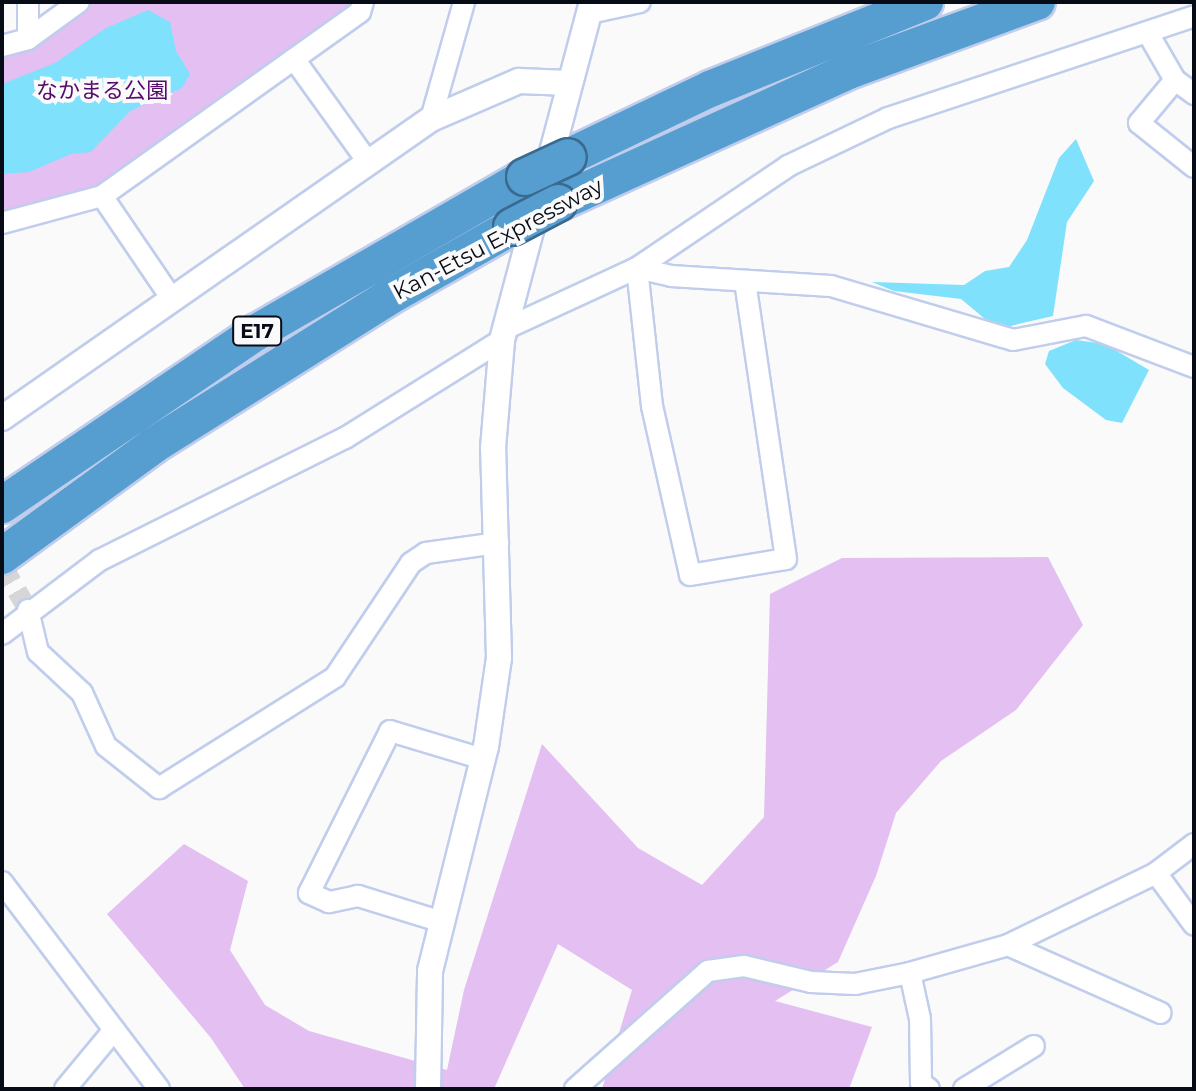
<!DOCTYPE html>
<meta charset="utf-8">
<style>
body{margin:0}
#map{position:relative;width:1196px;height:1091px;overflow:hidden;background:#fafafa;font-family:Montserrat,"Noto Sans JP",sans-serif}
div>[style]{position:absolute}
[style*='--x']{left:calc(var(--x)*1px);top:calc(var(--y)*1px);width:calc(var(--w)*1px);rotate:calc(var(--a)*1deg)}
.green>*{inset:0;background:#e3bff2}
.water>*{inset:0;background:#7fe1fc}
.minor-tunnel>*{height:20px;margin-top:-10px;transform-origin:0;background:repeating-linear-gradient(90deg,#d6d6d8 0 20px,transparent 0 30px)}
.roads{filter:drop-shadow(2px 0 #c0cdec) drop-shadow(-2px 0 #c0cdec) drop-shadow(0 2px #c0cdec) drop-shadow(0 -2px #c0cdec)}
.minor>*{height:20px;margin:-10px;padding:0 10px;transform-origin:10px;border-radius:10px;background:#fff}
.tertiary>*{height:24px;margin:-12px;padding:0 12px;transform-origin:12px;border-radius:12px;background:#fff}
.motorway>*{height:36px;margin:-18px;padding:0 18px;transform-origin:18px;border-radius:18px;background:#569dd0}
.bridges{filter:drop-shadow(2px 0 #3a6a8f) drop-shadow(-2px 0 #3a6a8f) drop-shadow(0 2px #3a6a8f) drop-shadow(0 -2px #3a6a8f)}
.motorway-bridge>*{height:36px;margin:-18px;padding:0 18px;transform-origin:18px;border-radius:18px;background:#569dd0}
span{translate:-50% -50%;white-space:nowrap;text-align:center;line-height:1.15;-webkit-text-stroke:8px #fafafa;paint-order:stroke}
.shield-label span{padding:2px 6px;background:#fafafa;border:2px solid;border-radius:6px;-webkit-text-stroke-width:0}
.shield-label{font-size:20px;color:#070b15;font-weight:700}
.park-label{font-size:22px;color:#550b6b}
.street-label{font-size:22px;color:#070b15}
.frame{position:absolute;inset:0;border:4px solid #070b15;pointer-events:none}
</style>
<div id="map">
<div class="green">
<i style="clip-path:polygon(79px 2px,363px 2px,102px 196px,2px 223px,2px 46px)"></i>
<i style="clip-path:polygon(1048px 557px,1083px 625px,1016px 710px,941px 761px,896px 813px,876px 876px,838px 962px,775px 1001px,872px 1027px,849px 1089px,602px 1089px,632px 990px,558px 944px,494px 1089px,245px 1089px,211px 1038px,107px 914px,184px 844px,248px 881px,230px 950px,265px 1005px,309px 1031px,447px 1070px,464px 990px,542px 744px,638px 848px,702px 885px,764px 817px,770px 594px,842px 558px)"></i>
</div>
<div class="water">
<i style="clip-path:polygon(148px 10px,170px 22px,176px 51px,190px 74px,182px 88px,130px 111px,91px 152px,71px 154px,29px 172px,2px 174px,2px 84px,55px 63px,106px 28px)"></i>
<i style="clip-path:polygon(1076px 139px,1094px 181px,1067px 222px,1053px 316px,997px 329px,961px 299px,894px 291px,872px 282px,964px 285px,985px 271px,1009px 267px,1027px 240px,1059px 158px)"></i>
<i style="clip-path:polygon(1076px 340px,1105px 344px,1149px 370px,1122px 423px,1106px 420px,1063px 388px,1045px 364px,1049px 351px)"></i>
</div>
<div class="minor-tunnel">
<i style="--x:2;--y:565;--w:52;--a:60"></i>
</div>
<div class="roads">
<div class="minor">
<i style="--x:28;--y:2;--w:37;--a:90"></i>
<i style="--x:589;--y:13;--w:52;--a:-12.2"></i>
<i style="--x:1149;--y:35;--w:52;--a:60"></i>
<i style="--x:1175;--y:80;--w:24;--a:36"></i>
<i style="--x:2;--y:46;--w:27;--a:-15"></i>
<i style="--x:28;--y:39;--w:63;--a:-36"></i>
<i style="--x:294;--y:59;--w:127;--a:54.3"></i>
<i style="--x:1175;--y:80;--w:56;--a:129.9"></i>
<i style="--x:1139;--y:123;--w:70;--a:38.7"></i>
<i style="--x:431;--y:119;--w:122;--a:-74.2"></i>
<i style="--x:102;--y:196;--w:125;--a:55.8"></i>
<i style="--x:2;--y:223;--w:104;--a:-15.1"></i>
<i style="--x:102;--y:196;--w:317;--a:-35.5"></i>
<i style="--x:360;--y:12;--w:10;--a:-73"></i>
<i style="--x:637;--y:268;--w:139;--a:83.8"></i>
<i style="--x:652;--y:406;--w:173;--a:77.3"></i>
<i style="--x:690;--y:575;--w:97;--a:-9.5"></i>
<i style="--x:786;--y:559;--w:281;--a:-98.4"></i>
<i style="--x:637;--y:268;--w:35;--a:13"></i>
<i style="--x:671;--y:276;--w:160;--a:3.6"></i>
<i style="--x:831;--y:286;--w:190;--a:16.5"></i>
<i style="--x:1013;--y:340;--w:74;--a:-10.9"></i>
<i style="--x:1086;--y:326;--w:116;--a:20.8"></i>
<i style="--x:505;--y:329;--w:145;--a:-24.8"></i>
<i style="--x:637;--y:268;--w:182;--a:-34"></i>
<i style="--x:788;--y:166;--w:111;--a:-25.6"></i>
<i style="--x:888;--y:118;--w:323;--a:-18.4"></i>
<i style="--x:28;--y:610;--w:43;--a:76.6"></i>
<i style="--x:38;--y:652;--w:60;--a:43"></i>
<i style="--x:82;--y:693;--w:58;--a:65.6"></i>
<i style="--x:106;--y:746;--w:68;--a:38.4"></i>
<i style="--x:159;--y:788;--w:208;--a:-32.2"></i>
<i style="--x:335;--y:677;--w:137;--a:-56.3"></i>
<i style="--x:411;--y:563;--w:18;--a:-34"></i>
<i style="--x:426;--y:553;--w:73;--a:-7.9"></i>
<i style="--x:2;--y:634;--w:123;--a:-37.1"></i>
<i style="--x:100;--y:560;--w:274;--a:-26.5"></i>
<i style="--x:345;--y:438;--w:185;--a:-32"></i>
<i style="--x:1156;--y:873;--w:64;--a:53.8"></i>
<i style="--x:2;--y:882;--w:260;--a:52.8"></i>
<i style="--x:439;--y:921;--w:85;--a:-162.8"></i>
<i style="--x:358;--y:896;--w:30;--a:168"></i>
<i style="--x:329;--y:902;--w:22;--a:-156"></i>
<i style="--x:309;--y:893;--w:181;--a:-63.4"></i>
<i style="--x:390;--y:731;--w:97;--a:16.8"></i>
<i style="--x:1008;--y:945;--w:167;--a:24"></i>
<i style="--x:910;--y:973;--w:47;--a:77.7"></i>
<i style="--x:920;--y:1019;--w:64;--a:89.1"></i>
<i style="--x:921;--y:1083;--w:10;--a:37"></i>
<i style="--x:65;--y:1089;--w:77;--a:-50.3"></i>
<i style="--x:575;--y:1089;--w:178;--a:-41.6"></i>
<i style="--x:708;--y:971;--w:36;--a:-8"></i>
<i style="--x:744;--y:966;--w:69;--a:13.4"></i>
<i style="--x:811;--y:982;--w:44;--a:2.6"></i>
<i style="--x:855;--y:984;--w:56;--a:-11.3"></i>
<i style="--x:910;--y:973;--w:102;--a:-15.9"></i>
<i style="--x:1008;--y:945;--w:165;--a:-25.9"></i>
<i style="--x:1156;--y:873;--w:48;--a:-37.3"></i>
<i style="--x:964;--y:1089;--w:82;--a:-31.6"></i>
</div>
<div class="tertiary">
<i style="--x:2;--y:418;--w:523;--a:-34.88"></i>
<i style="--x:431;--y:119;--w:96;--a:-23.4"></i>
<i style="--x:519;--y:81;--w:50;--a:2.3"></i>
<i style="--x:428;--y:1089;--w:118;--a:-89"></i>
<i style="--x:430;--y:971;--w:231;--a:-76"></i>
<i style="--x:486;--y:747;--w:90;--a:-81.7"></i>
<i style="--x:499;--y:658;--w:210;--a:-91.6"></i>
<i style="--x:493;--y:448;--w:108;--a:-85.2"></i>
<i style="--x:502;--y:340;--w:350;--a:-75.1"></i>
</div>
<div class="motorway">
<i style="--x:568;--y:157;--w:157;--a:-25.6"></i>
<i style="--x:710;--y:89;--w:232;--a:-22"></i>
<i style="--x:558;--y:203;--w:322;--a:-24.4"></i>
<i style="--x:851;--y:70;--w:198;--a:-20.1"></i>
<i style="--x:2;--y:505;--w:308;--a:-34.2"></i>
<i style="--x:257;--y:332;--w:310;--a:-30"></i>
<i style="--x:2;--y:556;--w:188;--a:-36.1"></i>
<i style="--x:154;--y:445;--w:275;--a:-32.2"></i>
<i style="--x:387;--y:298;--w:144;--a:-29.6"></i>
</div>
</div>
<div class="bridges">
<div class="motorway-bridge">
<i style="--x:525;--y:177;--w:47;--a:-24.9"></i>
<i style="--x:512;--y:227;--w:52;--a:-27.6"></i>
</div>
</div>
<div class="shield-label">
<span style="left:257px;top:331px">E17</span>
</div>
<div class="park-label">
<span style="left:102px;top:91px">なかまる公園</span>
</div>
<div class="street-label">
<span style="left:498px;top:239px;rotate:-28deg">Kan-Etsu Expressway</span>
</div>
<div class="frame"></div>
</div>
